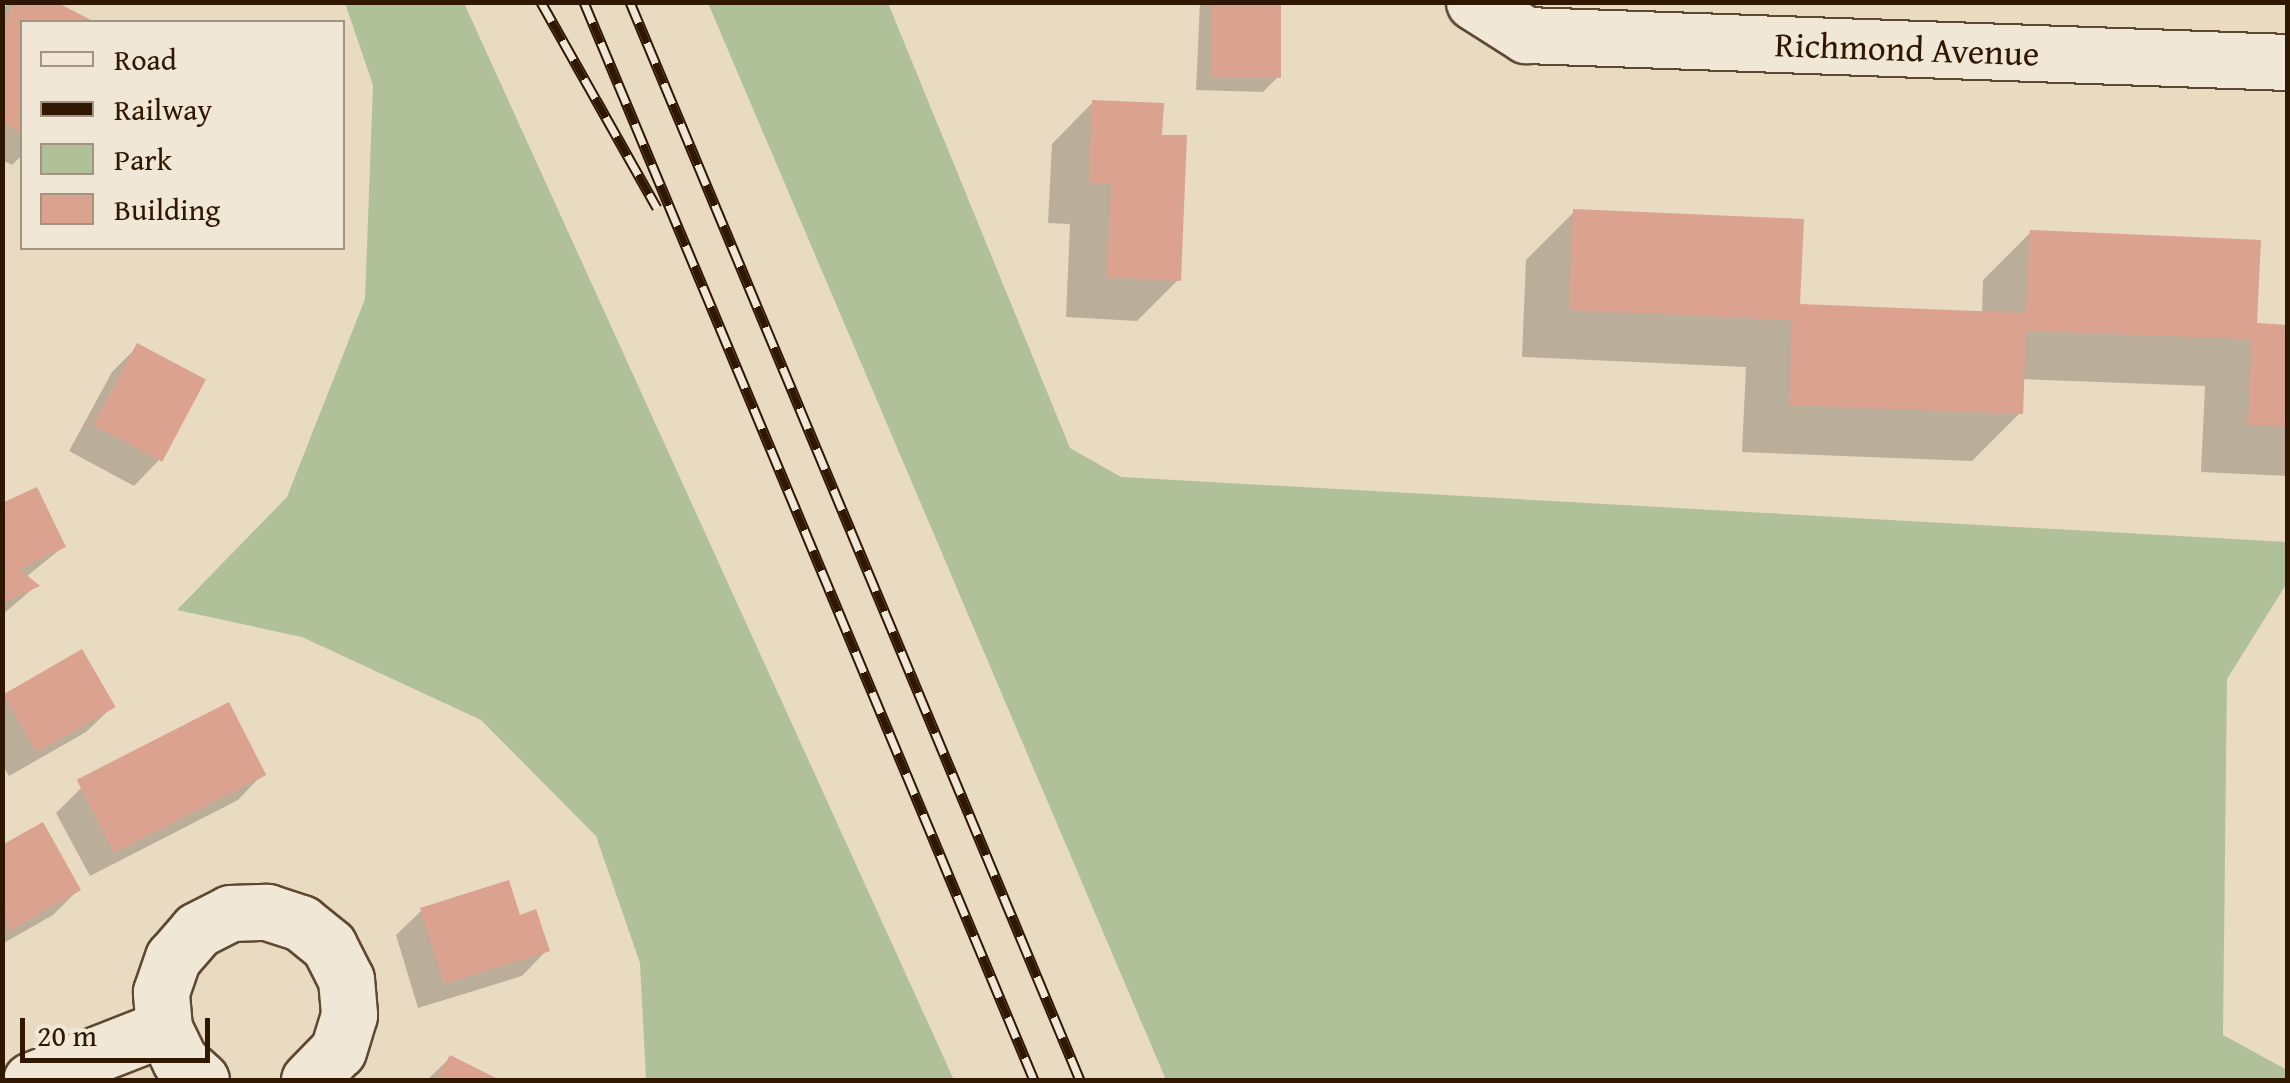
<!DOCTYPE html>
<style>
body{margin:0}
#map{position:relative;width:2290px;height:1083px;overflow:hidden;background:#e9dac2;font-family:"Gentium Book Plus",serif}
div>[style]{position:absolute}
[style*='--x']{left:calc(var(--x)*1px);top:calc(var(--y)*1px);width:calc(var(--w)*1px);rotate:calc(var(--a)*1deg)}
.green>*{inset:0;background:#b0c199}
.shadow>*{inset:0;background:#0003}
.building>*{inset:0;background:#dba290;transform-origin:0 0}
.roads{filter:drop-shadow(2px 0 #5e4831) drop-shadow(-2px 0 #5e4831) drop-shadow(0 2px #5e4831) drop-shadow(0 -2px #5e4831)}
.street>*{height:55px;margin:-27.5px;padding:0 27.5px;transform-origin:27.5px;border-radius:27.5px;background:#f1e7d7}
.rail>*{height:11px;margin-top:-5.5px;transform-origin:0;background:repeating-linear-gradient(90deg,#f1e7d7 0 22px,#2f1701 0 44px);box-sizing:border-box;border-block:2px solid #2f1701}
span{translate:-50% -50%;white-space:nowrap;text-align:center;line-height:1.15;-webkit-text-stroke:9px #f1e7d7;paint-order:stroke}
.street-label{font-size:35px;color:#2f1701}
.frame{position:absolute;inset:0;border:5px solid #2f1701;pointer-events:none}
.legend{position:absolute;left:20px;top:20px;width:325px;height:230px;box-sizing:border-box;background:#f1e7d7;border:2px solid #a39481;margin:0;padding:12px 18px;list-style:none;font-size:30px;color:#2f1701}
.legend li{display:flex;align-items:center;gap:20px;height:50px}
.legend b{width:50px;border:2px solid #a39481}
.scale{position:absolute;left:20px;top:1018px;width:190px;height:45px;box-sizing:border-box;border:5px solid #2f1701;border-top:0;padding-left:12px;font-size:30px;line-height:35px;white-space:nowrap;color:#2f1701;-webkit-text-stroke:8px #f1e7d7;paint-order:stroke}
</style>
<div id="map">
<div class="green">
<i style="clip-path:polygon(345px 3px,464px 3px,954px 1080px,646px 1080px,640px 963px,596px 836px,481px 720px,302px 637px,177px 610px,287px 497px,365px 299px,373px 85px)"></i>
<i style="clip-path:polygon(708px 3px,888px 3px,1070px 448px,1121px 477px,2287px 542px,2287px 583px,2227px 679px,2223px 1035px,2287px 1070px,2287px 1080px,1166px 1080px)"></i>
</div>
<div class="shadow">
<i style="clip-path:polygon(10px 2px,50px 2px,89px 22px,22px 22px,22px 155px,12px 165px,2px 160px,2px 10px)"></i>
<i style="clip-path:polygon(1200px 2px,1279px 2px,1276px 79px,1263px 92px,1196px 90px)"></i>
<i style="clip-path:polygon(1093px 102px,1159px 137px,1178px 280px,1137px 321px,1066px 317px,1070px 224px,1048px 223px,1052px 144px)"></i>
<i style="clip-path:polygon(1574px 212px,1798px 306px,1982px 313px,1983px 280px,2031px 232px,2255px 326px,2288px 327px,2288px 476px,2201px 472px,2205px 386px,2021px 379px,2020px 413px,1972px 461px,1742px 452px,1746px 367px,1522px 357px,1526px 260px)"></i>
<i style="clip-path:polygon(138px 346px,159px 460px,134px 486px,69px 451px,112px 372px)"></i>
<i style="clip-path:polygon(2px 506px,63px 547px,26px 577px,36px 586px,2px 615px)"></i>
<i style="clip-path:polygon(81px 652px,112px 707px,86px 732px,9px 776px,2px 764px,2px 697px)"></i>
<i style="clip-path:polygon(263px 774px,238px 800px,90px 876px,56px 813px,82px 787px)"></i>
<i style="clip-path:polygon(2px 848px,78px 890px,53px 915px,2px 944px)"></i>
<i style="clip-path:polygon(422px 910px,518px 918px,547px 950px,522px 976px,418px 1008px,396px 935px)"></i>
<i style="clip-path:polygon(450px 1058px,495px 1080px,427px 1080px)"></i>
</div>
<div class="building">
<i style="clip-path:polygon(15px 2px,56px 2px,95px 22px,22px 22px,22px 133px,2px 122px,2px 27px)"></i>
<i style="left:1211px;top:2px;width:70px;height:76px"></i>
<i style="clip-path:polygon(1092px 100px,1164px 103px,1162px 135px,1187px 135px,1181px 281px,1107px 277px,1111px 183px,1089px 183px)"></i>
<i style="clip-path:polygon(1573px 209px,1804px 219px,1800px 304px,2026px 313px,2030px 230px,2261px 240px,2257px 323px,2288px 325px,2288px 427px,2248px 425px,2252px 339px,2026px 331px,2023px 414px,1789px 405px,1792px 320px,1569px 310px)"></i>
<i style="left:137px;top:343px;width:78px;height:93px;rotate:28deg"></i>
<i style="clip-path:polygon(37px 487px,66px 547px,19px 569px,40px 586px,2px 603px,2px 503px)"></i>
<i style="left:82px;top:649px;width:67px;height:91px;rotate:60deg"></i>
<i style="left:229px;top:702px;width:82px;height:171px;rotate:63deg"></i>
<i style="clip-path:polygon(43px 822px,81px 890px,7px 932px,2px 845px)"></i>
<i style="clip-path:polygon(509px 880px,520px 915px,536px 909px,550px 951px,444px 984px,420px 908px)"></i>
<i style="clip-path:polygon(450px 1055px,500px 1080px,436px 1080px)"></i>
</div>
<div class="roads">
<div class="street">
<i style="--x:1474;--y:2;--w:62;--a:32.4"></i>
<i style="--x:1526;--y:35;--w:762;--a:2.03"></i>
<i style="--x:31;--y:1080;--w:143;--a:-21.4"></i>
<i style="--x:201;--y:1080;--w:28;--a:-138"></i>
<i style="--x:180;--y:1061;--w:37;--a:-116"></i>
<i style="--x:164;--y:1028;--w:36;--a:-95"></i>
<i style="--x:161;--y:992;--w:36;--a:-71"></i>
<i style="--x:173;--y:958;--w:37;--a:-49"></i>
<i style="--x:197;--y:930;--w:37;--a:-27"></i>
<i style="--x:230;--y:913;--w:37;--a:-2"></i>
<i style="--x:267;--y:912;--w:36;--a:18"></i>
<i style="--x:301;--y:923;--w:36;--a:39"></i>
<i style="--x:329;--y:946;--w:37;--a:63"></i>
<i style="--x:346;--y:979;--w:36;--a:85"></i>
<i style="--x:349;--y:1015;--w:37;--a:107"></i>
<i style="--x:338;--y:1050;--w:42;--a:134"></i>
</div>
</div>
<div class="rail">
<i style="--x:541;--y:2;--w:236;--a:60.6"></i>
<i style="--x:584;--y:2;--w:1168;--a:67.34"></i>
<i style="--x:630;--y:2;--w:1168;--a:67.34"></i>
</div>
<div class="street-label">
<span style="left:1907px;top:49px;rotate:2deg">Richmond Avenue</span>
</div>
<div class="frame"></div>
<ul class="legend">
<li><b style="height:12px;background:#f1e7d7"></b>Road</li>
<li><b style="height:12px;background:#2f1701"></b>Railway</li>
<li><b style="height:28px;background:#b0c199"></b>Park</li>
<li><b style="height:28px;background:#dba290"></b>Building</li>
</ul>
<div class="scale">20 m</div>
</div>
